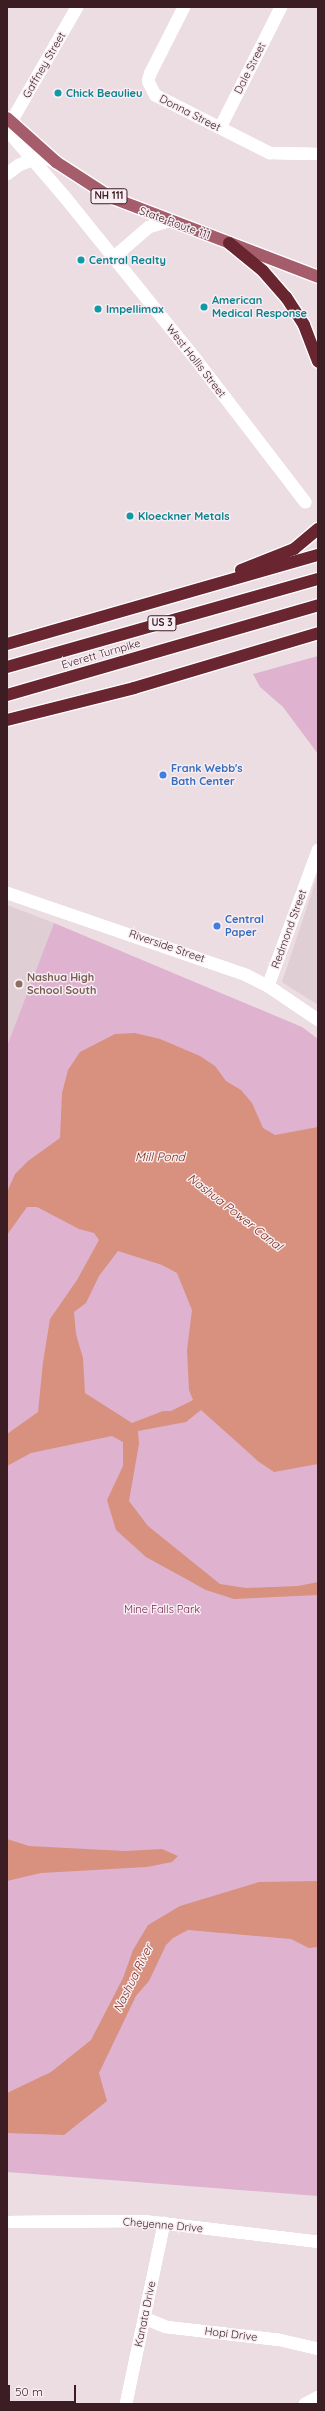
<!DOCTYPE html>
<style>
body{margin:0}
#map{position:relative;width:325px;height:2411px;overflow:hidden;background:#ebdde2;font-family:Quicksand,sans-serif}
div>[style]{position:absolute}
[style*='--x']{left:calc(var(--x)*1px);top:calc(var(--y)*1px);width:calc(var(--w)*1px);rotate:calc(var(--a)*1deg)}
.built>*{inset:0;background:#dfced4}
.green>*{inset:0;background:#dfb3d0}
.water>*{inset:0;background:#d7917e}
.roads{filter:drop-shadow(1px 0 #fff) drop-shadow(-1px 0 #fff) drop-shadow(0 1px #fff) drop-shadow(0 -1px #fff)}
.minor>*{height:10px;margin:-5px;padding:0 5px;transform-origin:5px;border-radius:5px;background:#fff}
.major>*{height:12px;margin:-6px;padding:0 6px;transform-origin:6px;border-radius:6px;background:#a55c6b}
.highway>*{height:12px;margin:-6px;padding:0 6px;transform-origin:6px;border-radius:6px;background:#6a2630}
.dots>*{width:11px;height:11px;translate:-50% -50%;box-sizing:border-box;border:2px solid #f7edf2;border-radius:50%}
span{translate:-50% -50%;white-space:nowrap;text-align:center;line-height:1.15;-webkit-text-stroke:3px #f7edf2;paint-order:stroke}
.shield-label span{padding:1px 3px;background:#f7edf2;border:1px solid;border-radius:3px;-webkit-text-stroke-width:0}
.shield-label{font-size:10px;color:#3b1d23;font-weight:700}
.street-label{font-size:11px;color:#3b1d23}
.culture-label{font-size:11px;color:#0d838f;font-weight:700}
.left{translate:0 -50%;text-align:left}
.shop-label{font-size:11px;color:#366cbe;font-weight:700}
.education-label{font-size:11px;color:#785e54;font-weight:700}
.park-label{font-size:11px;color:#762351}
.water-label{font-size:12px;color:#7d2a12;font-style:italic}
.frame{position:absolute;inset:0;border:8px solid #3b1d23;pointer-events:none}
.scale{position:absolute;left:8px;top:2385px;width:68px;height:18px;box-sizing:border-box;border:2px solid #3b1d23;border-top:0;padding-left:5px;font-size:12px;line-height:14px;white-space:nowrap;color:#3b1d23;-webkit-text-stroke:3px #f7edf2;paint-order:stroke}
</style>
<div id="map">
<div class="built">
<i style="clip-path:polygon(318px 874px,318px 1005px,282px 982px)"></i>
<i style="clip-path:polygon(7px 905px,54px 923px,7px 1046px)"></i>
</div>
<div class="green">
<i style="clip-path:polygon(318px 656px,318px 754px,283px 707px,260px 687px,253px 674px)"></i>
<i style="clip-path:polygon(54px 923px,302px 1027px,318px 1039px,318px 2196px,7px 2172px,7px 1046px)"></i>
</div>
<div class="water">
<i style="clip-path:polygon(evenodd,135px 1033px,160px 1039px,200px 1056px,215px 1066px,226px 1081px,241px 1090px,252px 1103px,263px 1128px,275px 1135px,318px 1127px,318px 1464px,274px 1472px,259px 1462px,201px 1410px,186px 1422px,138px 1431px,139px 1444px,129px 1501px,148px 1526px,220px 1584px,246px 1588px,298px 1586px,318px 1582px,318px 1595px,234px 1599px,206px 1590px,146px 1557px,116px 1530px,107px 1500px,123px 1466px,123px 1442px,112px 1436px,31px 1453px,7px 1466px,7px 1434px,38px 1412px,43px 1362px,50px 1319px,77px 1280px,99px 1240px,94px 1233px,79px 1229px,37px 1207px,27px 1207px,7px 1235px,7px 1192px,15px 1174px,28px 1161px,60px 1138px,62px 1093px,68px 1070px,80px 1052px,115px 1034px,135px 1033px,118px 1251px,162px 1265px,177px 1273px,192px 1310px,187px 1350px,189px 1390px,193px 1400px,171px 1411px,163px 1411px,132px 1423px,85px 1393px,83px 1358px,76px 1334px,74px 1312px,86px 1303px,99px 1276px,118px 1251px)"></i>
<i style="clip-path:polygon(7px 1839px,29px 1846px,125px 1851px,162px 1849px,178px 1856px,172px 1862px,147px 1867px,41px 1873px,7px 1881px)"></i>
<i style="clip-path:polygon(318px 1881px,318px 1947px,309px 1948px,291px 1939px,188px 1930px,173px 1938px,166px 1945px,149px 1981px,136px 1996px,99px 2073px,107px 2101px,64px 2135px,7px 2133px,7px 2093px,51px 2072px,91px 2040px,123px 1978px,133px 1950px,148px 1925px,180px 1906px,259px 1882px)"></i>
</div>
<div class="roads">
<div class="minor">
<i style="--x:184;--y:7;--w:75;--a:116.9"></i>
<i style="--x:150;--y:74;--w:7;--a:106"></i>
<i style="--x:148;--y:81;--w:16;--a:63"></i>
<i style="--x:155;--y:95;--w:129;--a:26.8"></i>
<i style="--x:270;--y:153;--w:48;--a:1.2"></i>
<i style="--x:11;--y:122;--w:133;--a:-60.1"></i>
<i style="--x:220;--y:128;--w:136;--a:-63.2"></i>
<i style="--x:7;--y:130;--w:87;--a:49.2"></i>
<i style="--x:64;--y:196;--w:212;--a:51.1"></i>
<i style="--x:197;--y:361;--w:178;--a:52.5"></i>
<i style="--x:7;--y:174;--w:15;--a:-37"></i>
<i style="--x:19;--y:165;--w:14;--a:-21"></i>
<i style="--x:32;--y:160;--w:15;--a:-4"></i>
<i style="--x:47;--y:159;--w:9;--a:18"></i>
<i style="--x:114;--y:257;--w:46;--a:-40.6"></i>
<i style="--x:149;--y:227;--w:21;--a:-17"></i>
<i style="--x:7;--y:893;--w:253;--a:18.9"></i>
<i style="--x:246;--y:975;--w:25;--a:27"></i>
<i style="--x:268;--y:986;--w:60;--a:34.2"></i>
<i style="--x:268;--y:986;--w:145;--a:-69.8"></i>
<i style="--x:7;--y:2222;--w:136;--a:-0.4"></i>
<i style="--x:143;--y:2221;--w:176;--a:6.8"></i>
<i style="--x:144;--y:2318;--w:24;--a:22"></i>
<i style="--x:166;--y:2327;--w:115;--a:6.5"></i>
<i style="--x:280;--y:2340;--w:39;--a:13"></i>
<i style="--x:126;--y:2404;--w:185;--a:-78.1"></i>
<i style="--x:305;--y:2404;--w:15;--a:-28"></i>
</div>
<div class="major">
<i style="--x:7;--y:118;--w:66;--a:41.9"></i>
<i style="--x:56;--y:162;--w:64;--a:32.9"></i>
<i style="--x:110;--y:197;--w:223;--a:21"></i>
</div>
<div class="highway">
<i style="--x:229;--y:243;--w:44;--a:39.5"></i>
<i style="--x:263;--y:271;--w:35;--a:49"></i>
<i style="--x:286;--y:297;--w:33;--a:57"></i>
<i style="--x:304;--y:325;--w:39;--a:69"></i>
<i style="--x:241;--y:570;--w:57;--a:-21.6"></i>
<i style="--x:294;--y:549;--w:31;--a:-40"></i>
<i style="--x:7;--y:644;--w:323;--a:-16"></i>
<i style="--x:7;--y:667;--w:323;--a:-15.8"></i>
<i style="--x:7;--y:695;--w:324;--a:-16.1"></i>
<i style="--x:7;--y:720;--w:131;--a:-14.1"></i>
<i style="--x:134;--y:688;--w:192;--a:-16.6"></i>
</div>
</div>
<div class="dots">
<i style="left:58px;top:93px;background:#0f9aa8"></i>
<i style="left:81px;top:260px;background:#0f9aa8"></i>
<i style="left:204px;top:307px;background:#0f9aa8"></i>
<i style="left:98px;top:309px;background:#0f9aa8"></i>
<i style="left:130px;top:516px;background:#0f9aa8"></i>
<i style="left:163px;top:775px;background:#3f7fe0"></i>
<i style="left:217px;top:926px;background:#3f7fe0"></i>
<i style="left:19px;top:984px;background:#8d6e63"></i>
</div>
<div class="shield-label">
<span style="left:109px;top:196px">NH 111</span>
<span style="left:162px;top:623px">US 3</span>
</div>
<div class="street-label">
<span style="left:44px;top:65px;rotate:-60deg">Gaffney Street</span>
<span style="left:250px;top:68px;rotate:-63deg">Dale Street</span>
<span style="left:190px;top:113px;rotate:27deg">Donna Street</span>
<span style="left:175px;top:223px;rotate:20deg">State Route 111</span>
<span style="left:196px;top:361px;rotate:52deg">West Hollis Street</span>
<span style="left:101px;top:654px;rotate:-16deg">Everett Turnpike</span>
<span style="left:289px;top:929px;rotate:-70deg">Redmond Street</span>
<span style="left:167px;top:946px;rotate:19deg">Riverside Street</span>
<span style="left:163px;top:2225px;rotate:5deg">Cheyenne Drive</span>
<span style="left:145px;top:2314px;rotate:-78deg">Kanata Drive</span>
<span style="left:231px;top:2334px;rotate:7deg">Hopi Drive</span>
</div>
<div class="culture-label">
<span class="left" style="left:66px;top:93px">Chick Beaulieu</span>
<span class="left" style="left:89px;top:260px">Central Realty</span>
<span class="left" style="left:212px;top:307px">American<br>Medical Response</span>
<span class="left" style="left:106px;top:309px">Impellimax</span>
<span class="left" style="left:138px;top:516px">Kloeckner Metals</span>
</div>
<div class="shop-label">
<span class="left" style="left:171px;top:775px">Frank Webb's<br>Bath Center</span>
<span class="left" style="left:225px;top:926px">Central<br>Paper</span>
</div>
<div class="education-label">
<span class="left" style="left:27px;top:984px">Nashua High<br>School South</span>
</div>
<div class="park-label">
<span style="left:162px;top:1609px">Mine Falls Park</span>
</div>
<div class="water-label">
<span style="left:160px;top:1157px">Mill Pond</span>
<span style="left:235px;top:1212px;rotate:38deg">Nashua Power Canal</span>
<span style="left:133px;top:1978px;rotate:-64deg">Nashua River</span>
</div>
<div class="frame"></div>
<div class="scale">50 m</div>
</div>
